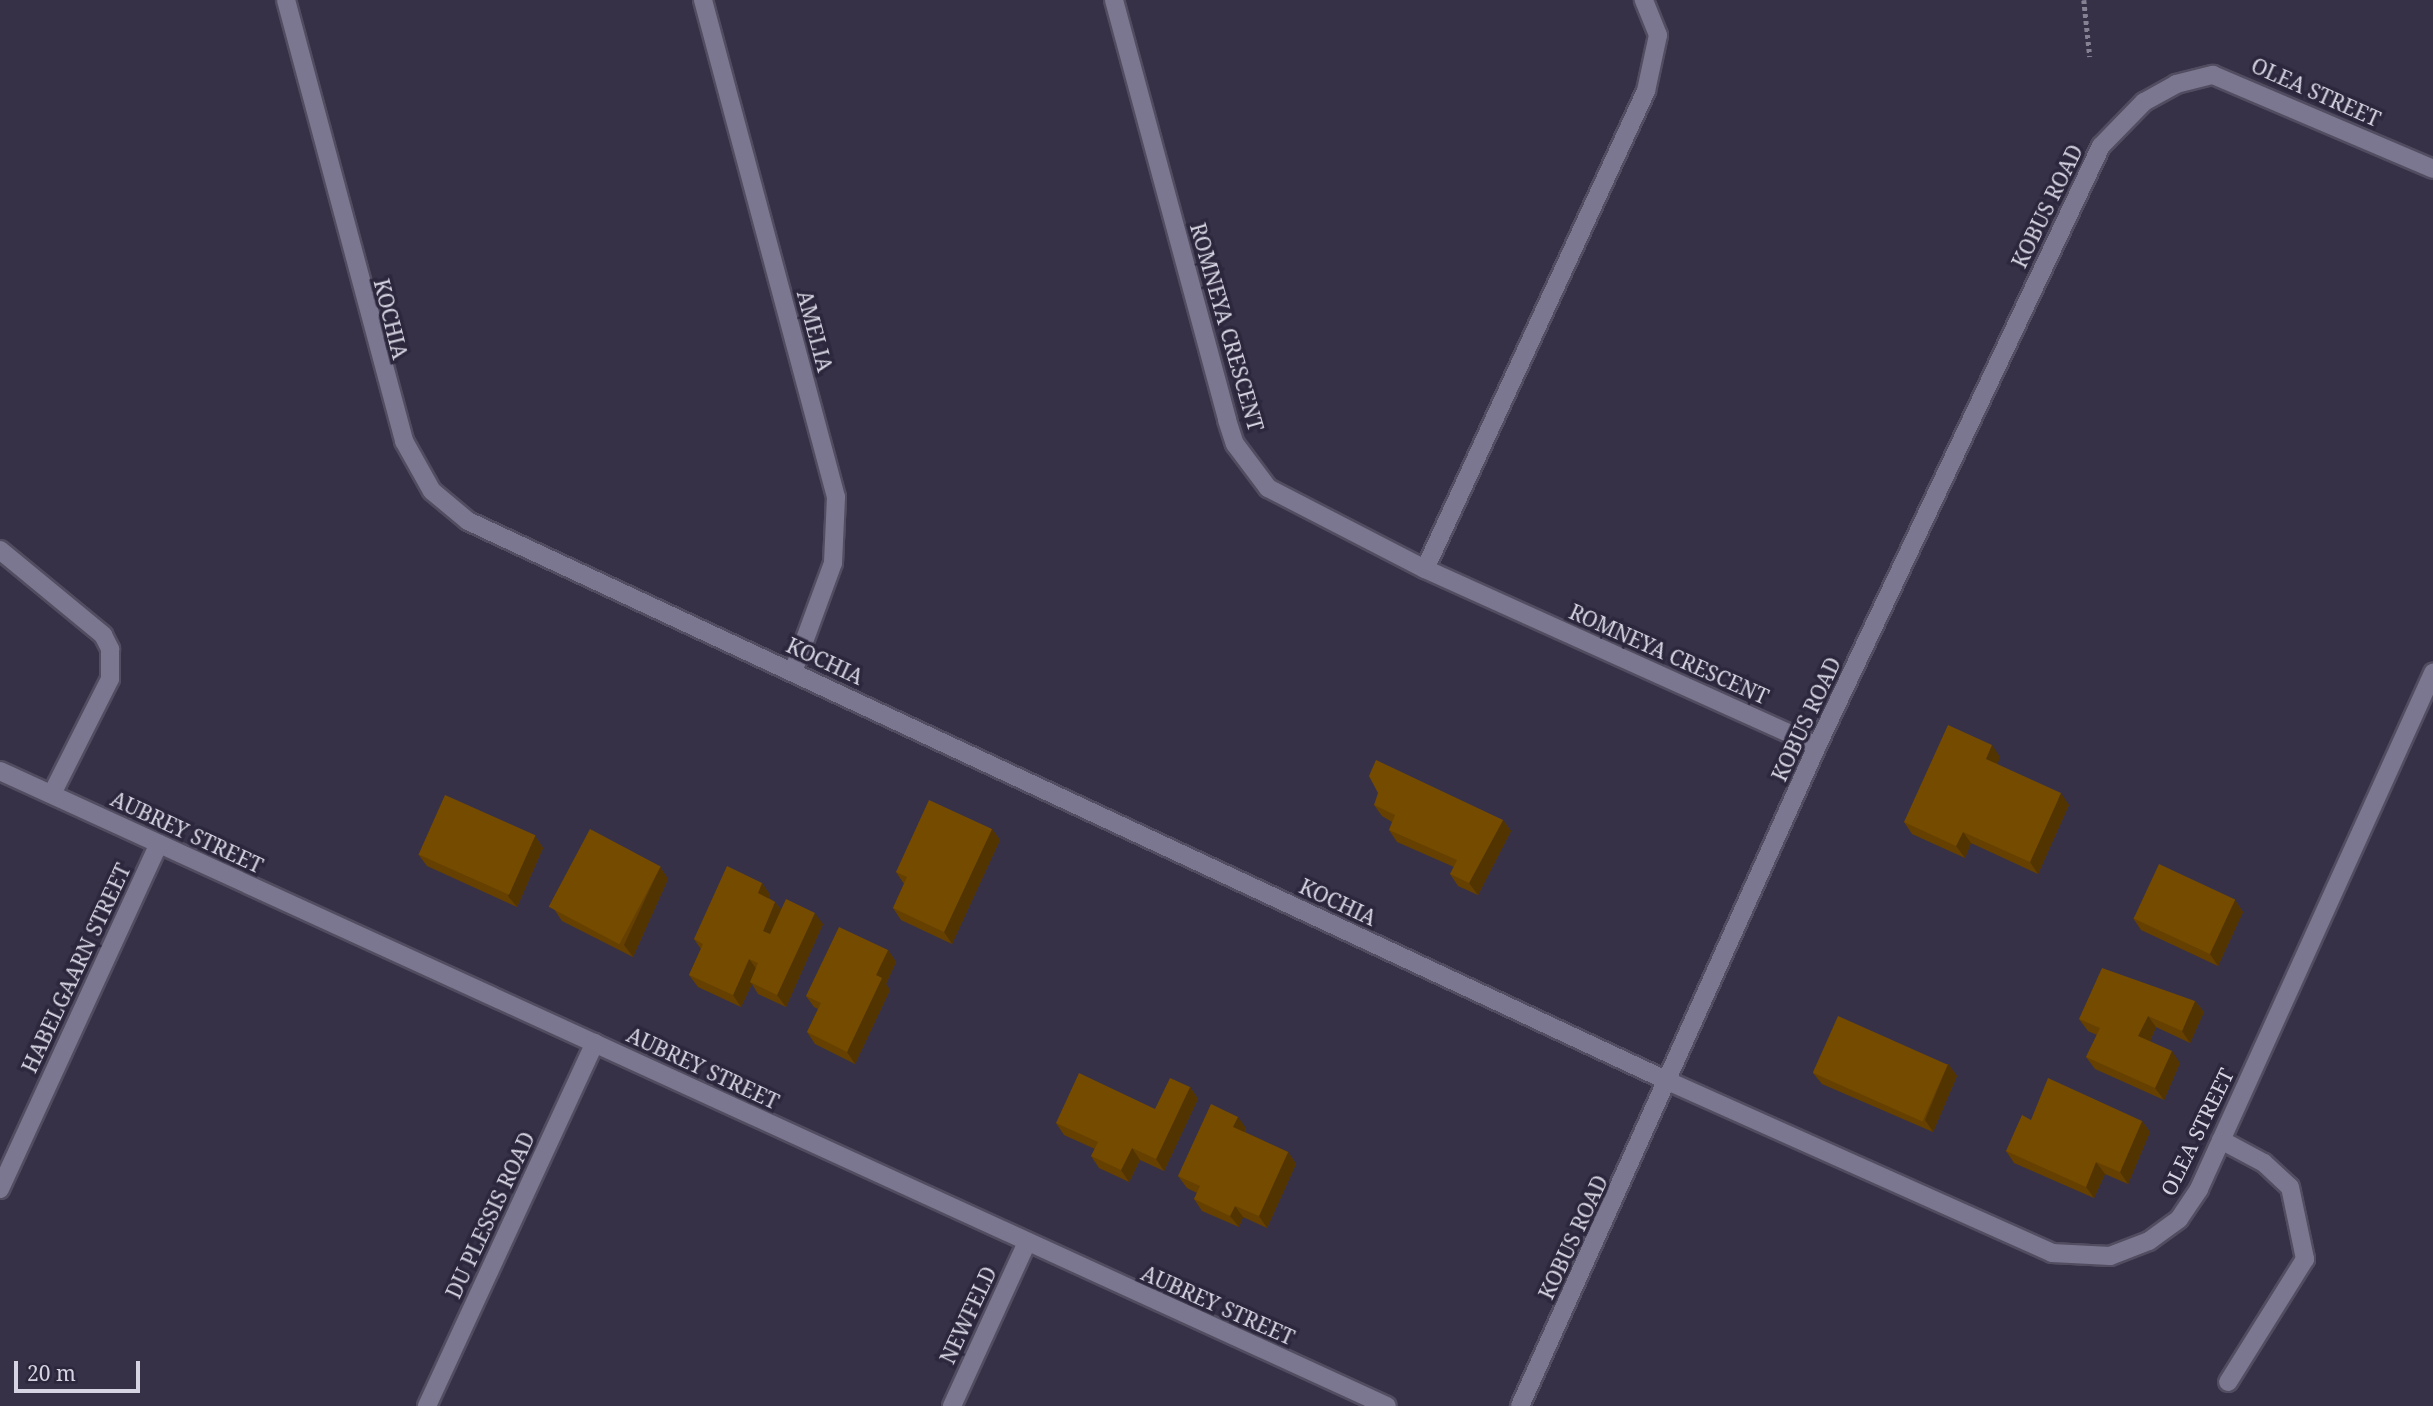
<!DOCTYPE html>
<style>
body{margin:0}
#map{position:relative;width:2433px;height:1406px;overflow:hidden;background:#363147;font-family:"Noto Serif",serif}
div>[style]{position:absolute}
[style*='--x']{left:calc(var(--x)*1px);top:calc(var(--y)*1px);width:calc(var(--w)*1px);rotate:calc(var(--a)*1deg)}
.path>*{height:4.5px;margin-top:-2.25px;transform-origin:0;background:repeating-linear-gradient(90deg,#868294 0 3.5px,transparent 0 7px)}
.roads{filter:drop-shadow(2px 0 #524d60) drop-shadow(-2px 0 #524d60) drop-shadow(0 2px #524d60) drop-shadow(0 -2px #524d60)}
.minor>*{height:18px;margin:-9px;padding:0 9px;transform-origin:9px;border-radius:9px;background:#7c7790}
.wall>*{inset:0;background:#654000}
.shaded-wall>*{inset:0;background:#523400}
.building>*{inset:0;background:#754b00;transform-origin:0 0}
span{translate:-50% -50%;white-space:nowrap;text-align:center;line-height:1.15;-webkit-text-stroke:7px #2c273c;paint-order:stroke}
.street-label{font-size:21px;color:#d6d4e2}
.scale{position:absolute;left:14px;top:1361px;width:126px;height:32px;box-sizing:border-box;border:4px solid #d6d4e2;border-top:0;padding-left:9px;font-size:21px;line-height:24px;white-space:nowrap;color:#d6d4e2;-webkit-text-stroke:5px #2c273c;paint-order:stroke}
</style>
<div id="map">
<div class="path">
<i style="--x:2084;--y:0;--w:57;--a:84"></i>
</div>
<div class="roads">
<div class="minor">
<i style="--x:286;--y:0;--w:457;--a:75"></i>
<i style="--x:404;--y:441;--w:57;--a:60.8"></i>
<i style="--x:432;--y:491;--w:47;--a:39.8"></i>
<i style="--x:468;--y:521;--w:1326;--a:25.02"></i>
<i style="--x:1670;--y:1082;--w:419;--a:24.1"></i>
<i style="--x:2052;--y:1253;--w:58;--a:3"></i>
<i style="--x:2110;--y:1256;--w:42;--a:-21"></i>
<i style="--x:2149;--y:1241;--w:37;--a:-36"></i>
<i style="--x:2179;--y:1219;--w:36;--a:-56"></i>
<i style="--x:2199;--y:1189;--w:567;--a:-65.61"></i>
<i style="--x:703;--y:0;--w:514;--a:75.02"></i>
<i style="--x:836;--y:497;--w:66;--a:92.6"></i>
<i style="--x:833;--y:563;--w:116;--a:110.2"></i>
<i style="--x:1114;--y:0;--w:435;--a:74.9"></i>
<i style="--x:1227;--y:420;--w:25;--a:72"></i>
<i style="--x:1235;--y:444;--w:55;--a:53.1"></i>
<i style="--x:1268;--y:488;--w:177;--a:27.3"></i>
<i style="--x:1425;--y:569;--w:430;--a:24.3"></i>
<i style="--x:0;--y:550;--w:134;--a:39.5"></i>
<i style="--x:103;--y:635;--w:16;--a:63"></i>
<i style="--x:110;--y:649;--w:30;--a:90"></i>
<i style="--x:110;--y:679;--w:129;--a:116.8"></i>
<i style="--x:1425;--y:569;--w:527;--a:-65.19"></i>
<i style="--x:1646;--y:91;--w:57;--a:-77.9"></i>
<i style="--x:1658;--y:35;--w:38;--a:-112"></i>
<i style="--x:0;--y:771;--w:1525;--a:24.6"></i>
<i style="--x:2221;--y:1140;--w:49;--a:28.1"></i>
<i style="--x:2264;--y:1163;--w:35;--a:43"></i>
<i style="--x:2290;--y:1187;--w:74;--a:78.2"></i>
<i style="--x:2305;--y:1259;--w:145;--a:122"></i>
<i style="--x:0;--y:1189;--w:380;--a:-65.3"></i>
<i style="--x:427;--y:1406;--w:400;--a:-65.2"></i>
<i style="--x:952;--y:1406;--w:178;--a:-65.4"></i>
<i style="--x:1520;--y:1406;--w:724;--a:-65.77"></i>
<i style="--x:1817;--y:746;--w:664;--a:-64.67"></i>
<i style="--x:2101;--y:146;--w:62;--a:-45.7"></i>
<i style="--x:2144;--y:102;--w:37;--a:-29"></i>
<i style="--x:2176;--y:84;--w:38;--a:-14"></i>
<i style="--x:2213;--y:75;--w:239;--a:23.1"></i>
</div>
</div>
<div class="wall">
<i style="clip-path:polygon(2000px 757px,1997px 764px,2069px 805px,2038px 874px,1971px 843px,1965px 858px,1912px 834px,1904px 822px)"></i>
<i style="clip-path:polygon(1374px 805px,1503px 820px,1511px 831px,1478px 895px,1458px 886px,1450px 874px,1454px 867px,1397px 842px,1389px 830px,1392px 822px,1382px 816px)"></i>
<i style="clip-path:polygon(992px 829px,1000px 840px,952px 944px,901px 920px,893px 908px,904px 884px,896px 872px)"></i>
<i style="clip-path:polygon(535px 836px,543px 848px,517px 907px,427px 866px,418px 854px)"></i>
<i style="clip-path:polygon(660px 867px,668px 879px,633px 957px,562px 921px,554px 909px)"></i>
<i style="clip-path:polygon(762px 883px,770px 895px,769px 898px,775px 902px,781px 909px,823px 924px,786px 1007px,758px 994px,752px 984px,741px 1007px,698px 987px,689px 975px,701px 949px,694px 939px)"></i>
<i style="clip-path:polygon(2235px 900px,2243px 912px,2218px 966px,2141px 930px,2133px 918px)"></i>
<i style="clip-path:polygon(888px 950px,896px 962px,886px 984px,890px 990px,855px 1064px,815px 1044px,807px 1032px,818px 1009px,814px 1007px,806px 996px)"></i>
<i style="clip-path:polygon(2195px 1001px,2204px 1012px,2190px 1043px,2156px 1027px,2150px 1041px,2180px 1063px,2164px 1100px,2095px 1069px,2086px 1057px,2097px 1035px,2088px 1031px,2079px 1019px)"></i>
<i style="clip-path:polygon(1948px 1064px,1957px 1076px,1933px 1132px,1822px 1084px,1813px 1073px)"></i>
<i style="clip-path:polygon(1190px 1087px,1198px 1099px,1164px 1171px,1140px 1160px,1129px 1182px,1099px 1168px,1091px 1156px,1095px 1149px,1064px 1135px,1056px 1123px,1155px 1109px)"></i>
<i style="clip-path:polygon(2031px 1120px,2142px 1121px,2150px 1132px,2128px 1184px,2105px 1174px,2094px 1198px,2014px 1163px,2006px 1151px)"></i>
<i style="clip-path:polygon(1246px 1128px,1245px 1132px,1288px 1152px,1296px 1164px,1267px 1228px,1243px 1217px,1239px 1227px,1202px 1211px,1194px 1199px,1197px 1193px,1187px 1188px,1178px 1176px)"></i>
</div>
<div class="shaded-wall">
<i style="clip-path:polygon(1992px 745px,2000px 757px,1995px 771px,1986px 759px)"></i>
<i style="clip-path:polygon(2061px 793px,2069px 805px,2038px 874px,2030px 862px)"></i>
<i style="clip-path:polygon(1503px 820px,1511px 831px,1478px 895px,1469px 883px)"></i>
<i style="clip-path:polygon(992px 829px,1000px 840px,952px 944px,944px 932px)"></i>
<i style="clip-path:polygon(1963px 832px,1971px 843px,1965px 858px,1956px 846px)"></i>
<i style="clip-path:polygon(535px 836px,543px 848px,517px 907px,508px 896px)"></i>
<i style="clip-path:polygon(660px 867px,668px 879px,633px 957px,624px 945px)"></i>
<i style="clip-path:polygon(762px 883px,770px 895px,766px 905px,758px 893px)"></i>
<i style="clip-path:polygon(2235px 900px,2243px 912px,2218px 966px,2210px 954px)"></i>
<i style="clip-path:polygon(775px 902px,784px 913px,771px 943px,763px 931px)"></i>
<i style="clip-path:polygon(815px 913px,823px 924px,786px 1007px,777px 995px)"></i>
<i style="clip-path:polygon(888px 950px,896px 962px,886px 984px,890px 990px,855px 1064px,847px 1052px,876px 975px)"></i>
<i style="clip-path:polygon(749px 959px,758px 971px,750px 982px,752px 984px,741px 1007px,733px 995px)"></i>
<i style="clip-path:polygon(2195px 1001px,2204px 1012px,2190px 1043px,2182px 1031px)"></i>
<i style="clip-path:polygon(2148px 1016px,2156px 1027px,2147px 1048px,2138px 1036px)"></i>
<i style="clip-path:polygon(2172px 1051px,2180px 1063px,2164px 1100px,2155px 1088px)"></i>
<i style="clip-path:polygon(1948px 1064px,1957px 1076px,1933px 1132px,1925px 1120px)"></i>
<i style="clip-path:polygon(1190px 1087px,1198px 1099px,1164px 1171px,1156px 1159px)"></i>
<i style="clip-path:polygon(1238px 1117px,1246px 1128px,1242px 1139px,1233px 1127px)"></i>
<i style="clip-path:polygon(2142px 1121px,2150px 1132px,2128px 1184px,2120px 1172px)"></i>
<i style="clip-path:polygon(1132px 1148px,1140px 1160px,1129px 1182px,1121px 1170px)"></i>
<i style="clip-path:polygon(1288px 1152px,1296px 1164px,1267px 1228px,1259px 1216px)"></i>
<i style="clip-path:polygon(2096px 1162px,2105px 1174px,2094px 1198px,2086px 1187px)"></i>
<i style="clip-path:polygon(1235px 1206px,1243px 1217px,1239px 1227px,1230px 1216px)"></i>
</div>
<div class="building">
<i style="clip-path:polygon(1948px 725px,1992px 745px,1986px 759px,2061px 793px,2030px 862px,1963px 832px,1956px 846px,1904px 822px)"></i>
<i style="clip-path:polygon(1376px 760px,1503px 820px,1469px 883px,1450px 874px,1457px 860px,1389px 830px,1395px 815px,1374px 805px,1378px 793px,1369px 776px)"></i>
<i style="left:445px;top:795px;width:99px;height:65px;rotate:24deg"></i>
<i style="clip-path:polygon(929px 800px,992px 829px,944px 932px,893px 908px,907px 877px,896px 872px)"></i>
<i style="left:590px;top:829px;width:80px;height:88px;rotate:28deg"></i>
<i style="left:2159px;top:864px;width:84px;height:60px;rotate:25deg"></i>
<i style="clip-path:polygon(727px 866px,762px 883px,758px 893px,775px 902px,763px 931px,770px 934px,786px 899px,815px 913px,777px 995px,750px 982px,758px 963px,749px 959px,733px 995px,689px 975px,703px 944px,694px 939px)"></i>
<i style="clip-path:polygon(839px 927px,888px 950px,876px 975px,882px 978px,847px 1052px,807px 1032px,821px 1003px,806px 996px)"></i>
<i style="clip-path:polygon(2102px 968px,2195px 1001px,2182px 1031px,2148px 1016px,2138px 1036px,2172px 1051px,2155px 1088px,2086px 1057px,2100px 1028px,2079px 1019px)"></i>
<i style="left:1838px;top:1016px;width:120px;height:62px;rotate:24deg"></i>
<i style="clip-path:polygon(1079px 1073px,1155px 1109px,1170px 1078px,1190px 1087px,1156px 1159px,1132px 1148px,1121px 1170px,1091px 1156px,1098px 1142px,1056px 1123px)"></i>
<i style="clip-path:polygon(2048px 1078px,2142px 1121px,2120px 1172px,2096px 1162px,2086px 1187px,2006px 1151px,2022px 1115px,2031px 1120px)"></i>
<i style="clip-path:polygon(1211px 1104px,1238px 1117px,1233px 1127px,1288px 1152px,1259px 1216px,1235px 1206px,1230px 1216px,1194px 1199px,1200px 1186px,1178px 1176px)"></i>
</div>
<div class="street-label">
<span style="left:2316px;top:92px;rotate:24deg">OLEA STREET</span>
<span style="left:2047px;top:206px;rotate:-64deg">KOBUS ROAD</span>
<span style="left:391px;top:319px;rotate:76deg">KOCHIA</span>
<span style="left:1227px;top:327px;rotate:74deg">ROMNEYA CRESCENT</span>
<span style="left:815px;top:331px;rotate:75deg">AMELIA</span>
<span style="left:1669px;top:654px;rotate:24deg">ROMNEYA CRESCENT</span>
<span style="left:825px;top:661px;rotate:25deg">KOCHIA</span>
<span style="left:1806px;top:719px;rotate:-65deg">KOBUS ROAD</span>
<span style="left:187px;top:832px;rotate:25deg">AUBREY STREET</span>
<span style="left:1338px;top:902px;rotate:25deg">KOCHIA</span>
<span style="left:76px;top:968px;rotate:-65deg">HABELGAARN STREET</span>
<span style="left:703px;top:1068px;rotate:25deg">AUBREY STREET</span>
<span style="left:2197px;top:1132px;rotate:-64deg">OLEA STREET</span>
<span style="left:490px;top:1215px;rotate:-65deg">DU PLESSIS ROAD</span>
<span style="left:1573px;top:1237px;rotate:-65deg">KOBUS ROAD</span>
<span style="left:1218px;top:1305px;rotate:24deg">AUBREY STREET</span>
<span style="left:968px;top:1315px;rotate:-65deg">NEWFELD</span>
</div>
<div class="scale">20 m</div>
</div>
